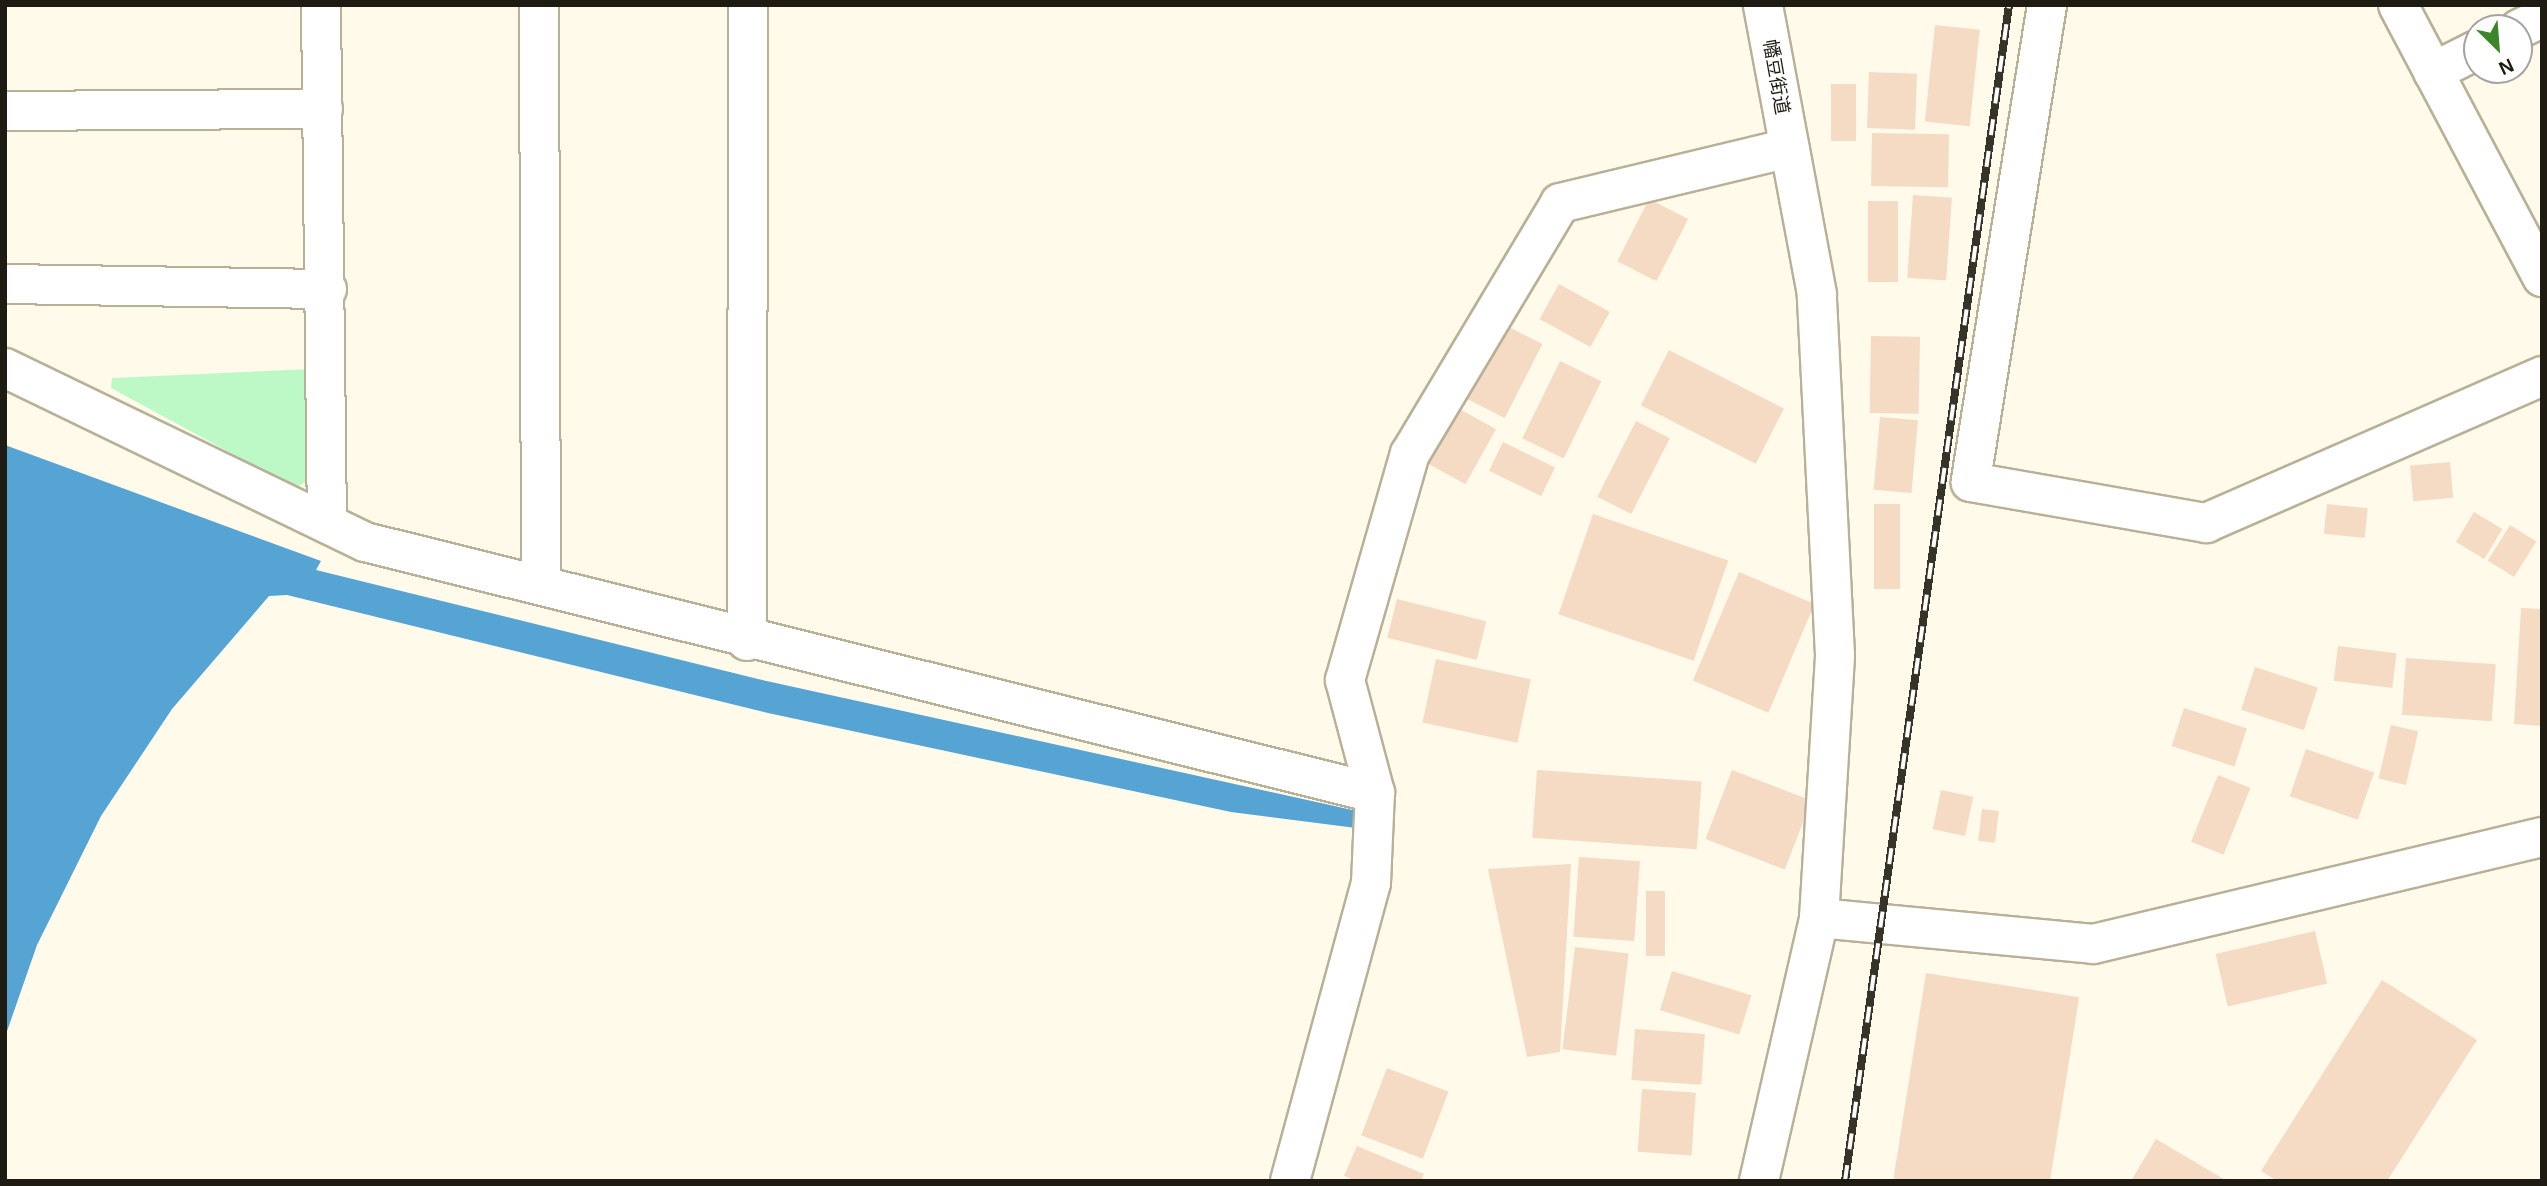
<!DOCTYPE html>
<meta charset="utf-8">
<style>
body{margin:0}
#map{position:relative;width:2547px;height:1186px;overflow:hidden;background:#fffaea;font-family:Helvetica,"Noto Sans JP",sans-serif}
div>[style]{position:absolute}
[style*='--x']{left:calc(var(--x)*1px);top:calc(var(--y)*1px);width:calc(var(--w)*1px);rotate:calc(var(--a)*1deg)}
.green>*{inset:0;background:#bcf9c7}
.water>*{inset:0;background:#56a4d4}
.building>*{inset:0;background:#f5dbc4;transform-origin:0 0}
.roads{filter:drop-shadow(2px 0 #b8b197) drop-shadow(-2px 0 #b8b197) drop-shadow(0 2px #b8b197) drop-shadow(0 -2px #b8b197)}
.minor>*{height:38px;margin:-19px;padding:0 19px;transform-origin:19px;border-radius:19px;background:#fff}
.rail>*{height:8px;margin-top:-4px;transform-origin:0;background:repeating-linear-gradient(90deg,#fff 0 16px,#363429 0 32px);box-sizing:border-box;border-block:2px solid #363429}
span{translate:-50% -50%;white-space:nowrap;text-align:center;line-height:1.15;-webkit-text-stroke:5px #fff;paint-order:stroke}
.street-label{font-size:19px;color:#1e1c12}
.frame{position:absolute;inset:0;border:7px solid #1e1c12;pointer-events:none}
.north{position:absolute;left:2463px;top:14px;width:70px;height:70px;box-sizing:border-box;background:#fff;border:2px solid #a5a4a0;border-radius:50%;rotate:155deg;font-size:19px;font-weight:700;line-height:28px;text-align:center;color:#1e1c12}
.north::after{content:'';display:block;margin:auto;width:24px;height:32px;background:#3d852b;clip-path:polygon(50% 0,100% 100%,50% 72%,0 100%)}
</style>
<div id="map">
<div class="green">
<i style="clip-path:polygon(310px 369px,311px 479px,295px 488px,111px 388px,112px 378px)"></i>
</div>
<div class="water">
<i style="clip-path:polygon(5px 445px,321px 561px,316px 570px,758px 679px,1357px 811px,1356px 828px,1231px 812px,768px 713px,287px 595px,269px 596px,172px 709px,101px 816px,37px 945px,5px 1037px)"></i>
</div>
<div class="building">
<i style="left:1935px;top:25px;width:45px;height:97px;rotate:6deg"></i>
<i style="left:1869px;top:72px;width:48px;height:56px;rotate:2deg"></i>
<i style="left:1831px;top:84px;width:25px;height:57px"></i>
<i style="left:1872px;top:133px;width:77px;height:53px;rotate:1deg"></i>
<i style="left:1913px;top:195px;width:39px;height:83px;rotate:4deg"></i>
<i style="left:1649px;top:199px;width:44px;height:70px;rotate:27deg"></i>
<i style="left:1868px;top:201px;width:30px;height:81px"></i>
<i style="left:1559px;top:284px;width:58px;height:40px;rotate:29deg"></i>
<i style="left:1505px;top:325px;width:42px;height:83px;rotate:27deg"></i>
<i style="left:1871px;top:336px;width:49px;height:77px;rotate:1deg"></i>
<i style="left:1669px;top:350px;width:129px;height:62px;rotate:27deg"></i>
<i style="left:1560px;top:361px;width:46px;height:86px;rotate:26deg"></i>
<i style="left:1454px;top:406px;width:48px;height:63px;rotate:29deg"></i>
<i style="left:1880px;top:417px;width:38px;height:73px;rotate:5deg"></i>
<i style="left:1636px;top:421px;width:38px;height:85px;rotate:27deg"></i>
<i style="left:1503px;top:442px;width:58px;height:32px;rotate:26deg"></i>
<i style="left:2450px;top:462px;width:36px;height:40px;rotate:85deg"></i>
<i style="left:1874px;top:504px;width:26px;height:85px"></i>
<i style="left:2327px;top:504px;width:41px;height:30px;rotate:6deg"></i>
<i style="left:2474px;top:512px;width:33px;height:35px;rotate:31deg"></i>
<i style="left:1593px;top:514px;width:143px;height:106px;rotate:19deg"></i>
<i style="left:2510px;top:525px;width:31px;height:42px;rotate:32deg"></i>
<i style="left:1739px;top:572px;width:82px;height:118px;rotate:23deg"></i>
<i style="left:1397px;top:599px;width:92px;height:40px;rotate:14deg"></i>
<i style="clip-path:polygon(2521px 608px,2542px 609px,2542px 726px,2514px 724px)"></i>
<i style="left:2338px;top:646px;width:59px;height:35px;rotate:7deg"></i>
<i style="left:2406px;top:658px;width:90px;height:57px;rotate:4deg"></i>
<i style="left:1436px;top:659px;width:97px;height:65px;rotate:12deg"></i>
<i style="left:2255px;top:667px;width:66px;height:45px;rotate:18deg"></i>
<i style="left:2184px;top:708px;width:66px;height:40px;rotate:18deg"></i>
<i style="left:2391px;top:725px;width:28px;height:55px;rotate:13deg"></i>
<i style="left:2306px;top:749px;width:72px;height:50px;rotate:19deg"></i>
<i style="left:1537px;top:770px;width:165px;height:68px;rotate:4deg"></i>
<i style="left:1732px;top:770px;width:85px;height:74px;rotate:21deg"></i>
<i style="left:2218px;top:775px;width:35px;height:72px;rotate:22deg"></i>
<i style="left:1941px;top:790px;width:33px;height:40px;rotate:12deg"></i>
<i style="left:1982px;top:809px;width:17px;height:32px;rotate:7deg"></i>
<i style="left:1579px;top:857px;width:61px;height:80px;rotate:4deg"></i>
<i style="clip-path:polygon(1571px 864px,1560px 1052px,1527px 1057px,1488px 869px)"></i>
<i style="left:1646px;top:891px;width:19px;height:65px"></i>
<i style="left:2315px;top:931px;width:54px;height:102px;rotate:77deg"></i>
<i style="left:1575px;top:947px;width:54px;height:103px;rotate:7deg"></i>
<i style="left:1672px;top:971px;width:83px;height:41px;rotate:17deg"></i>
<i style="left:1926px;top:973px;width:155px;height:211px;rotate:9deg"></i>
<i style="clip-path:polygon(2382px 980px,2477px 1040px,2387px 1181px,2277px 1181px,2261px 1171px)"></i>
<i style="left:1635px;top:1029px;width:70px;height:51px;rotate:4deg"></i>
<i style="left:1387px;top:1068px;width:66px;height:72px;rotate:21deg"></i>
<i style="left:1642px;top:1089px;width:54px;height:63px;rotate:4deg"></i>
<i style="clip-path:polygon(2156px 1139px,2227px 1181px,2131px 1181px)"></i>
<i style="clip-path:polygon(1357px 1146px,1424px 1174px,1421px 1181px,1357px 1181px,1344px 1176px)"></i>
</div>
<div class="roads">
<div class="minor">
<i style="--x:321;--y:5;--w:518;--a:89.34"></i>
<i style="--x:539;--y:5;--w:579;--a:89.8"></i>
<i style="--x:2047;--y:5;--w:483;--a:99.1"></i>
<i style="--x:1971;--y:482;--w:239;--a:9.9"></i>
<i style="--x:2206;--y:523;--w:367;--a:-23.6"></i>
<i style="--x:2398;--y:5;--w:308;--a:62.1"></i>
<i style="--x:2519;--y:29;--w:25;--a:-26"></i>
<i style="--x:2433;--y:72;--w:49;--a:-26.6"></i>
<i style="--x:5;--y:111;--w:318;--a:-0.4"></i>
<i style="--x:5;--y:284;--w:322;--a:0.9"></i>
<i style="--x:5;--y:368;--w:400;--a:25.8"></i>
<i style="--x:365;--y:542;--w:1041;--a:13.96"></i>
<i style="--x:747;--y:641;--w:636;--a:-89.91"></i>
<i style="--x:1819;--y:918;--w:275;--a:5.4"></i>
<i style="--x:2093;--y:944;--w:462;--a:-13.4"></i>
<i style="--x:1290;--y:1181;--w:309;--a:-74.8"></i>
<i style="--x:1371;--y:883;--w:90;--a:-87.5"></i>
<i style="--x:1375;--y:793;--w:117;--a:-104.9"></i>
<i style="--x:1345;--y:680;--w:235;--a:-74"></i>
<i style="--x:1410;--y:454;--w:292;--a:-59.1"></i>
<i style="--x:1560;--y:203;--w:236;--a:-13.5"></i>
<i style="--x:1759;--y:1181;--w:270;--a:-77.1"></i>
<i style="--x:1819;--y:918;--w:263;--a:-86.5"></i>
<i style="--x:1835;--y:655;--w:361;--a:-92.9"></i>
<i style="--x:1817;--y:294;--w:294;--a:-100.6"></i>
</div>
</div>
<div class="rail">
<i style="--x:1845;--y:1181;--w:1187;--a:-82.06"></i>
</div>
<div class="street-label">
<span style="left:1776px;top:77px;rotate:80deg">幡豆街道</span>
</div>
<div class="frame"></div>
<div class="north">N</div>
</div>
